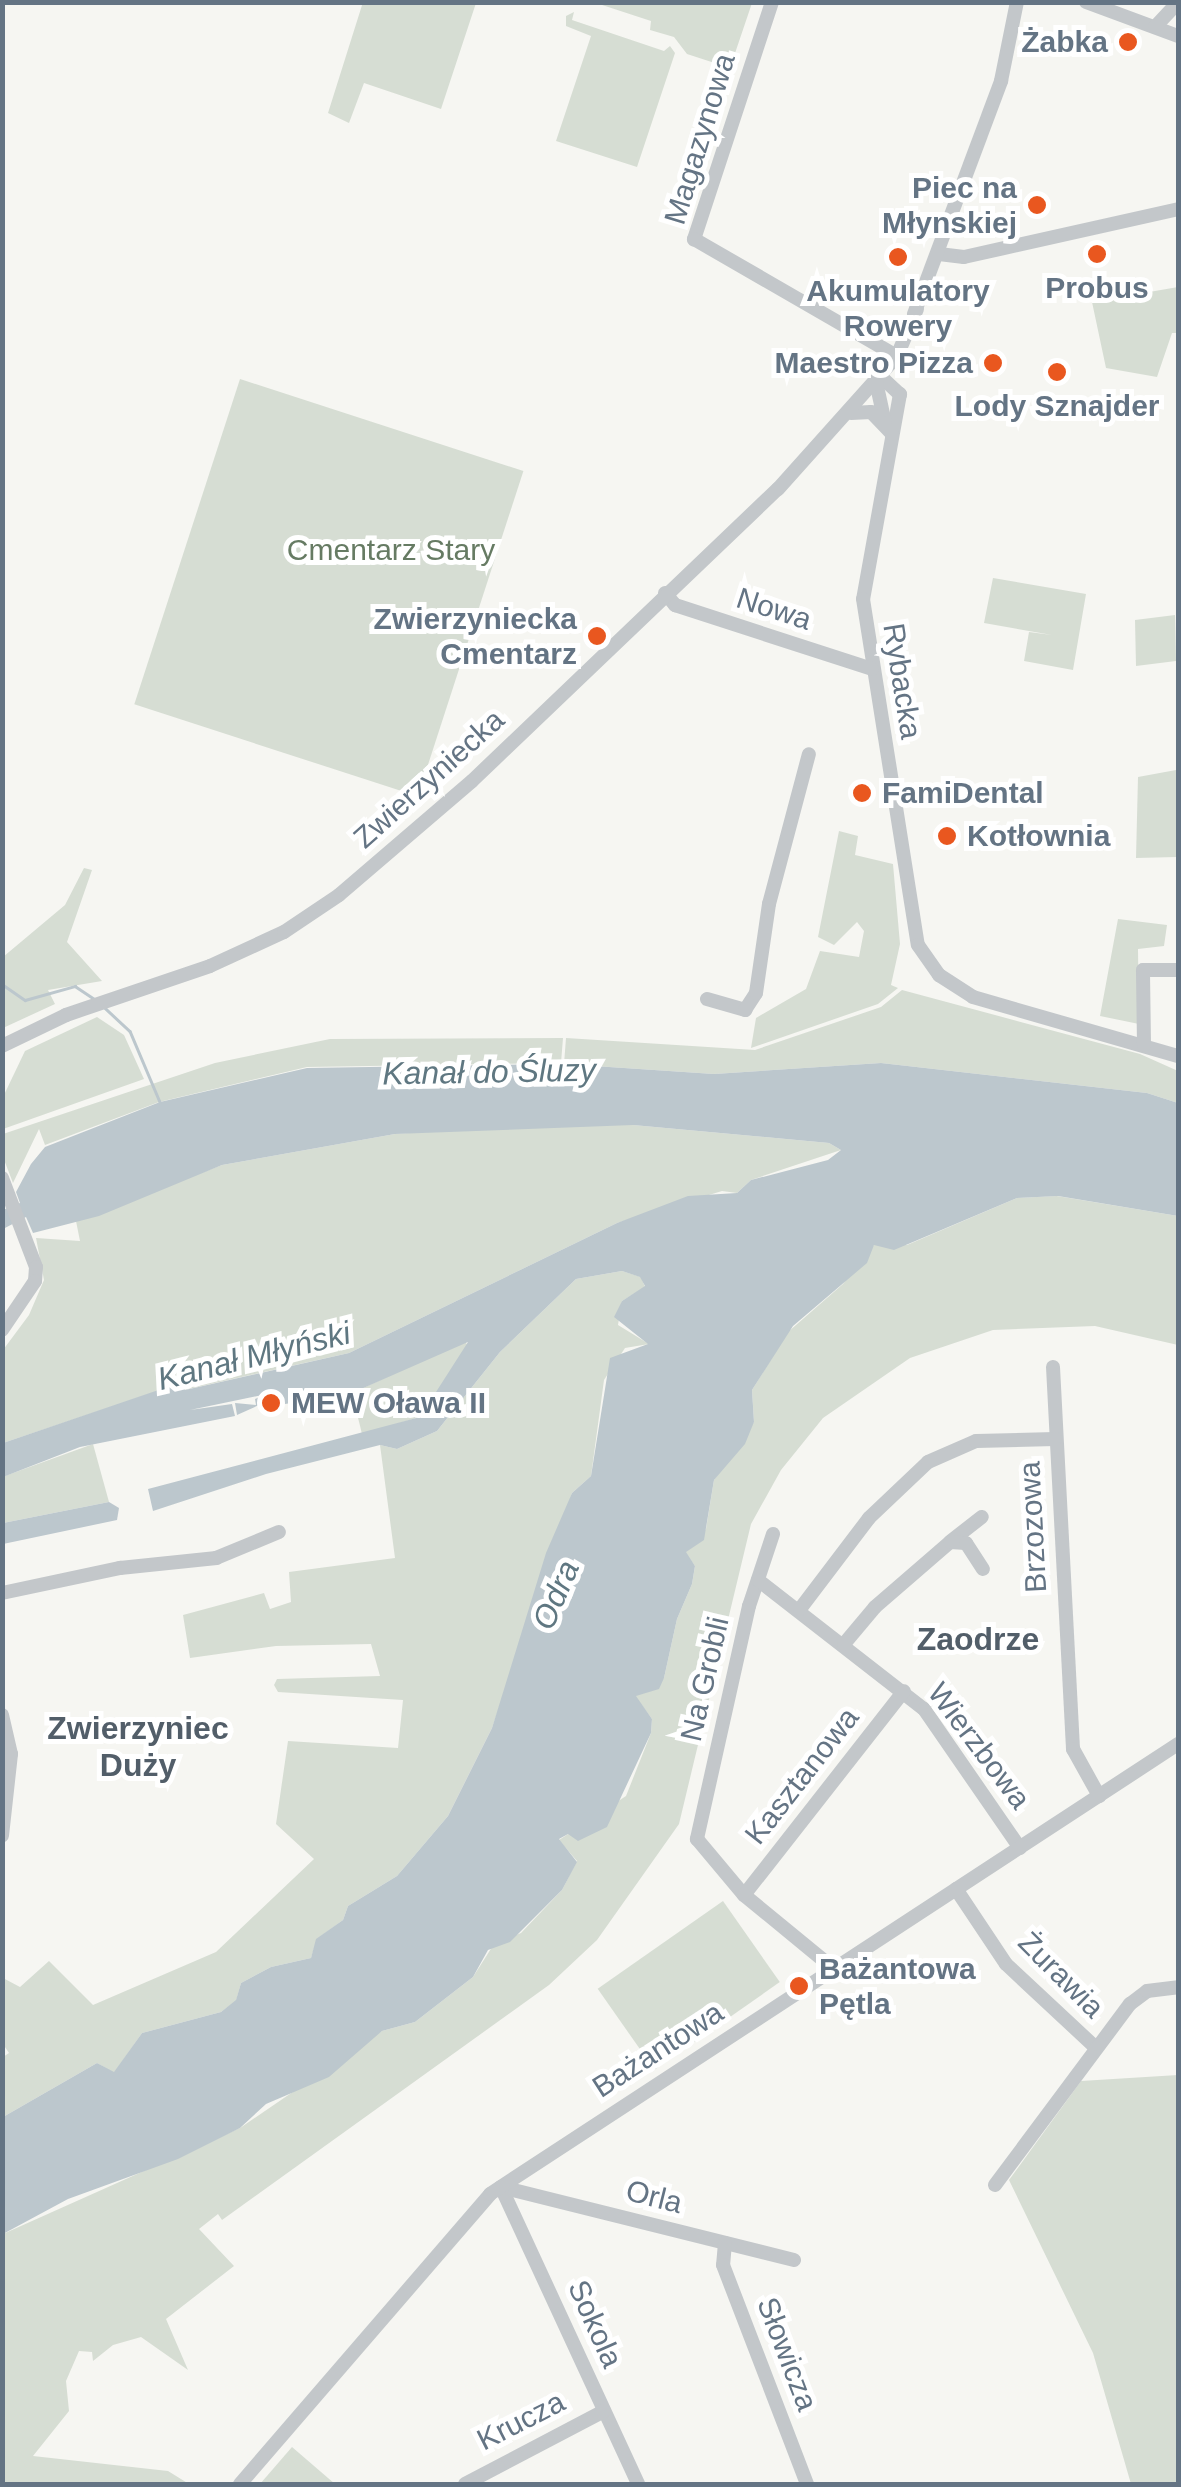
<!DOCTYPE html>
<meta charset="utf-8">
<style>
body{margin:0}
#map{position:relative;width:1181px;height:2487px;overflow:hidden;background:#f6f6f2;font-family:Helvetica,sans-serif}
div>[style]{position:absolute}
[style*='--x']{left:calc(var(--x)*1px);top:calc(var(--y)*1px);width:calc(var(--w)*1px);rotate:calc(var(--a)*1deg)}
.green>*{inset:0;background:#d6ddd3;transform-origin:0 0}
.water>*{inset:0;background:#bcc7cd}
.stream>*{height:2.5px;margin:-1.25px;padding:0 1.25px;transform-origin:1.25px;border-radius:1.25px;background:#bcc7cd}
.minor>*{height:14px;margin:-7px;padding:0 7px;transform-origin:7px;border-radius:7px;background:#c3c7ca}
.dots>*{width:28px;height:28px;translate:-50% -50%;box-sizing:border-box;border:5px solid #fff;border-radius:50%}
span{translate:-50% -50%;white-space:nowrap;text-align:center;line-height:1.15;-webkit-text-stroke:10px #fff;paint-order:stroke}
.poi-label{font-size:30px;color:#647484;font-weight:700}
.right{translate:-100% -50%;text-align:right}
.left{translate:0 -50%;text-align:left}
.street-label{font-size:30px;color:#647484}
.park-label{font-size:30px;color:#667b63}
.water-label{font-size:32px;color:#5f7781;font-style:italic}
.neighbourhood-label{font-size:32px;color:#525e69;font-weight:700}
.frame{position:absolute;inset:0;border:5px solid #647484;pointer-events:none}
</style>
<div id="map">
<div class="green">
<i style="clip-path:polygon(363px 2px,476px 3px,441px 109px,364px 83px,349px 123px,328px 113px)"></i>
<i style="clip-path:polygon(596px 3px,752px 2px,752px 3px,730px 68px,687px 54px,674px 37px,650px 30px,651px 21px)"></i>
<i style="clip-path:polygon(574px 12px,572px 20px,664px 51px,670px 46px,675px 53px,637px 167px,556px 141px,591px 36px,566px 26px,566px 16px)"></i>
<i style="clip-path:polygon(1178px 287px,1178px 333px,1172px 333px,1157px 377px,1106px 368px,1092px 302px)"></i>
<i style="left:240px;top:379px;width:298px;height:342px;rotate:18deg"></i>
<i style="clip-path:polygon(993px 578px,1086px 594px,1073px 670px,1024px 661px,1029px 632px,1052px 635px,984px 623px)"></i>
<i style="clip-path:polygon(1175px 615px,1176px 661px,1136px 666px,1135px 620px)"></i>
<i style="clip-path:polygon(1176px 770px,1177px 857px,1136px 858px,1138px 777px)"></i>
<i style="clip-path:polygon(839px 831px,858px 836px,855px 855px,893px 864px,900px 944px,891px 985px,898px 988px,878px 1004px,751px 1048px,756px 1018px,806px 989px,820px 951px,859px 957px,864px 931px,857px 922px,834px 945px,818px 937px)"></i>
<i style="clip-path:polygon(84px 868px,92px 870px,67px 942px,102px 981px,48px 990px,55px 1004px,3px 1028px,3px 957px,65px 905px)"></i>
<i style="clip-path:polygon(1118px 919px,1167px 925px,1164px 946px,1138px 949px,1139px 1024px,1100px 1016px)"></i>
<i style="clip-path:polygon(902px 990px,1140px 1054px,1178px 1071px,1178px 1103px,1147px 1093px,881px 1063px,714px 1074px,564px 1064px,566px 1038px,755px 1050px,881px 1007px)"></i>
<i style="clip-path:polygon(97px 1017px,124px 1035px,144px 1079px,3px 1129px,3px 1097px,25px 1051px)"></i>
<i style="clip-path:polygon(563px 1038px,561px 1063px,307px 1067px,159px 1102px,45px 1145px,39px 1129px,13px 1183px,3px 1157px,3px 1134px,215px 1063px,330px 1039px)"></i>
<i style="clip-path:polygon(524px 1125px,633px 1125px,829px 1143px,841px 1150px,751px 1180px,737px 1193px,722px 1191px,617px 1223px,349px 1353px,184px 1390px,182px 1383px,3px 1443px,3px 1350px,29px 1315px,44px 1280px,36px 1238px,80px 1241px,76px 1221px,222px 1165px,395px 1134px)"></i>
<i style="clip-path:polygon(1057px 1196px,1178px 1216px,1178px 1345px,1095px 1326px,993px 1330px,910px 1358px,823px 1418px,781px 1470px,751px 1524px,679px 1824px,597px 1940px,549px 1985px,222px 2220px,218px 2214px,199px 2229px,234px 2266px,166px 2319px,188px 2370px,141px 2337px,113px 2345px,93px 2361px,92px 2352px,79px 2351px,66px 2381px,69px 2411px,33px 2456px,168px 2471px,189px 2484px,3px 2484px,3px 2234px,240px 2128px,382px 2031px,415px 2022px,473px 1977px,494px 1944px,521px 1933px,562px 1890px,577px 1861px,559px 1840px,626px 1796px,651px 1733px,652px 1719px,635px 1696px,664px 1678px,677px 1619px,692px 1584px,695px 1566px,685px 1552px,706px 1529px,714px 1480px,754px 1422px,752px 1390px,788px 1332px,843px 1284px,874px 1245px,907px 1245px,1017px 1198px)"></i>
<i style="clip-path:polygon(622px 1271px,641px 1277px,645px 1287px,622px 1301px,618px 1325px,649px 1344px,625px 1348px,604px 1380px,591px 1476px,572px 1493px,492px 1728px,448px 1816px,397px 1876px,348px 1906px,343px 1920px,317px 1939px,311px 1958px,271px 1967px,241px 1983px,236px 2001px,221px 2012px,142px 2033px,114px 2073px,97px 2063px,3px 2117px,3px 2057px,9px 2053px,3px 2044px,3px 1978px,20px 1987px,49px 1961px,93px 2005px,216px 1952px,314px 1859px,276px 1824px,288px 1741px,398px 1748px,403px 1700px,278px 1692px,274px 1685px,277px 1679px,380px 1676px,371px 1644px,276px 1646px,190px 1658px,183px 1615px,264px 1593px,270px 1609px,291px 1602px,289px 1572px,395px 1558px,380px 1445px,397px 1449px,437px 1431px,500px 1352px,576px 1279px)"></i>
<i style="clip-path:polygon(465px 1341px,469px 1348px,456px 1369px,420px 1417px,362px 1434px,352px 1393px)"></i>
<i style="clip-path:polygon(93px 1444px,109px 1502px,3px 1523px,2px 1477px)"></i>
<i style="left:723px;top:1901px;width:99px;height:153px;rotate:55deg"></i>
<i style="clip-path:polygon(1178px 2075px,1178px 2484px,1131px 2484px,1093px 2353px,1009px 2180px,1081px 2081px)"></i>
<i style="clip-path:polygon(292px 2447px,335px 2484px,260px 2484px)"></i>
</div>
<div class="water">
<i style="clip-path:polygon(881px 1063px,1147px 1093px,1178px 1103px,1178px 1216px,1058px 1196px,1017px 1198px,894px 1250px,874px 1245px,867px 1263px,793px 1326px,752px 1390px,754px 1422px,745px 1444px,714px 1480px,704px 1540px,686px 1552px,695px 1566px,692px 1584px,677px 1619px,664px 1678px,659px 1689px,636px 1696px,652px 1719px,651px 1733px,607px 1827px,578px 1841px,568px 1834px,559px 1839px,577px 1862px,562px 1890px,510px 1942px,488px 1950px,473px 1977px,415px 2022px,382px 2031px,329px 2077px,266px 2104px,240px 2128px,178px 2159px,68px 2199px,3px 2234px,3px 2117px,97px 2063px,114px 2072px,142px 2033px,221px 2012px,236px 2000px,241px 1983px,271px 1967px,311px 1958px,316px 1939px,343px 1920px,348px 1906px,397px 1876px,448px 1816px,492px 1728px,546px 1553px,572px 1493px,591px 1476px,610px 1358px,648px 1344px,614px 1317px,622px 1301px,645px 1286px,640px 1277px,622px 1271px,576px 1279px,500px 1352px,437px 1431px,397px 1449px,380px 1445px,266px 1474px,153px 1511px,148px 1489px,420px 1417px,468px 1342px,352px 1393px,279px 1405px,277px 1397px,237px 1415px,235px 1403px,256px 1405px,255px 1399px,267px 1394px,190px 1410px,232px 1404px,235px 1416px,80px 1447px,3px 1477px,3px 1443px,182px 1382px,185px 1390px,349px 1353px,617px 1223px,688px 1196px,737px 1193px,751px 1180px,828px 1160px,841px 1150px,829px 1143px,633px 1125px,395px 1134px,222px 1165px,99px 1216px,33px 1233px,26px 1217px,3px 1229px,3px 1210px,20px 1203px,16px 1192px,31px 1164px,45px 1147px,160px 1102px,307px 1068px,564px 1064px,714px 1074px)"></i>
<i style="clip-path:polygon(109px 1502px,119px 1508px,117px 1520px,3px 1544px,3px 1523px)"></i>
</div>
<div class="stream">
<i style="--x:2;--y:984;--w:28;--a:35"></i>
<i style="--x:25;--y:1000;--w:52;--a:-15.6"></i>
<i style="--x:75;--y:986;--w:23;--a:34"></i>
<i style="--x:104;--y:1007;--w:35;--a:43"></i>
<i style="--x:130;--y:1031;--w:77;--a:67.1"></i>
</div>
<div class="minor">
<i style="--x:772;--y:2;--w:250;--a:108.2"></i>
<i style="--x:694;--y:239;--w:234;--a:30"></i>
<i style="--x:1086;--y:2;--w:98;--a:20.3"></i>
<i style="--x:1155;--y:27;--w:34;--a:-47"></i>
<i style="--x:939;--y:254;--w:25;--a:7"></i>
<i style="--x:964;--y:257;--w:219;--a:-12.6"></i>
<i style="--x:914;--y:314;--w:249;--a:-69.5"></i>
<i style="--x:1001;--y:81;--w:81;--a:-78.6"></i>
<i style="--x:876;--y:372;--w:33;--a:43"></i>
<i style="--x:900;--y:394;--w:208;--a:100.2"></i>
<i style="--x:863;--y:599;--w:350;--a:81"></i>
<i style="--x:918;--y:945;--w:37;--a:55"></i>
<i style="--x:939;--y:975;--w:40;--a:32.9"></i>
<i style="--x:973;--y:997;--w:213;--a:16.1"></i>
<i style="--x:875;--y:377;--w:47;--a:77.7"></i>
<i style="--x:851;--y:413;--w:20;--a:-3"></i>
<i style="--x:871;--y:412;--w:30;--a:46"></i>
<i style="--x:665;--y:593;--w:16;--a:50"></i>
<i style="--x:675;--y:605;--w:207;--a:18"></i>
<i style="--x:707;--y:999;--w:40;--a:16"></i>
<i style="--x:745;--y:1010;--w:20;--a:-57"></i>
<i style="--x:756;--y:993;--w:90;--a:-81.7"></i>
<i style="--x:769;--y:904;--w:155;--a:-75.1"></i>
<i style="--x:1144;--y:1045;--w:75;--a:-90.8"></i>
<i style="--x:1143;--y:970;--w:35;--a:0"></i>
<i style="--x:2;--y:1046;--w:71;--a:-25.8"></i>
<i style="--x:66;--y:1015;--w:152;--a:-18.8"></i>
<i style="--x:210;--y:966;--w:81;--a:-24.7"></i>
<i style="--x:284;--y:932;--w:66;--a:-33.9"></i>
<i style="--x:339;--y:895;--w:175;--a:-40.6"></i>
<i style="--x:472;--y:781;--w:423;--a:-43.7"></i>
<i style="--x:778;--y:489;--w:178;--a:-48.2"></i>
<i style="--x:897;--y:356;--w:51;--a:-66.9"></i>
<i style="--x:2;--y:1178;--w:95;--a:69.1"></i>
<i style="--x:36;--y:1267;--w:14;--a:94"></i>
<i style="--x:35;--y:1281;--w:59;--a:124"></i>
<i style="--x:1053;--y:1367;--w:383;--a:87"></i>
<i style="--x:1073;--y:1749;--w:54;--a:61"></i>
<i style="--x:773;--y:1534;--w:76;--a:108.4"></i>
<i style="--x:749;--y:1606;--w:239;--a:102.6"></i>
<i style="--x:697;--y:1839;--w:73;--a:50"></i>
<i style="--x:744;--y:1895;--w:115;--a:39.4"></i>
<i style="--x:951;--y:1541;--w:39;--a:-38"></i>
<i style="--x:758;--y:1580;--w:210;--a:37.9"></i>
<i style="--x:924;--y:1709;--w:169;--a:55.4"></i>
<i style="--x:2;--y:1593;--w:121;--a:-12"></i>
<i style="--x:120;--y:1568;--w:97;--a:-5.9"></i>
<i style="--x:216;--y:1558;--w:68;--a:-22.4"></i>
<i style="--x:800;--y:1609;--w:114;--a:-52.8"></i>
<i style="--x:869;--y:1518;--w:81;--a:-43.5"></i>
<i style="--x:928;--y:1462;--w:52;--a:-23.6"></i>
<i style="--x:976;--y:1441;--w:79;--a:-1.5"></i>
<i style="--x:844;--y:1644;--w:48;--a:-50"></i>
<i style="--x:875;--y:1607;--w:99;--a:-40.9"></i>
<i style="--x:950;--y:1542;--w:16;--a:4"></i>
<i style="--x:966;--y:1543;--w:31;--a:57"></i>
<i style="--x:2;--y:1715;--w:40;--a:77"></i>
<i style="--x:11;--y:1754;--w:82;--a:96.3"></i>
<i style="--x:956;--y:1889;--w:90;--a:56.3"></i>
<i style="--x:1006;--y:1964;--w:123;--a:43"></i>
<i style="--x:744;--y:1895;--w:259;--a:-51.9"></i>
<i style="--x:995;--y:2185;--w:226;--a:-53.3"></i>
<i style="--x:1130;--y:2004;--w:21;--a:-37"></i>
<i style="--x:1147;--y:1991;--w:31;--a:-7"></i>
<i style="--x:501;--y:2187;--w:327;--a:65.2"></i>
<i style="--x:501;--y:2187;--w:302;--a:14"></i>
<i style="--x:725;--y:2243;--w:22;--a:95"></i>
<i style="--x:723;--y:2265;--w:235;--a:69"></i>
<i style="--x:240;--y:2484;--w:383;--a:-49.2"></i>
<i style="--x:490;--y:2194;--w:822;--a:-33.19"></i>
<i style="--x:465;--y:2484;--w:157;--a:-27.7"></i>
</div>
<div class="dots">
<i style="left:1128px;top:42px;background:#e9571f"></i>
<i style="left:1037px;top:205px;background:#e9571f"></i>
<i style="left:1097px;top:254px;background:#e9571f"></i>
<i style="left:898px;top:257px;background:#e9571f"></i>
<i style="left:993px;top:363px;background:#e9571f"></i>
<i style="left:1057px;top:372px;background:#e9571f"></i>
<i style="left:597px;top:636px;background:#e9571f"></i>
<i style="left:862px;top:793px;background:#e9571f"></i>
<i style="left:947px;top:836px;background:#e9571f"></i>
<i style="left:271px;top:1403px;background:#e9571f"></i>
<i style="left:799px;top:1986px;background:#e9571f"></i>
</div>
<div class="poi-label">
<span class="right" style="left:1108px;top:42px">Żabka</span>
<span class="right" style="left:1017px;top:205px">Piec na<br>Młynskiej</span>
<span style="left:1097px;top:288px">Probus</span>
<span style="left:898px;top:308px">Akumulatory<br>Rowery</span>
<span class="right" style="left:973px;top:363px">Maestro Pizza</span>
<span style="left:1057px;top:406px">Lody Sznajder</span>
<span class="right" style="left:577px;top:636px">Zwierzyniecka<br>Cmentarz</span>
<span class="left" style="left:882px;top:793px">FamiDental</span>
<span class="left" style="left:967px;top:836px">Kotłownia</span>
<span class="left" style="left:291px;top:1403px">MEW Oława II</span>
<span class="left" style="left:819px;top:1986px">Bażantowa<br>Pętla</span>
</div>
<div class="street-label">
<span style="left:700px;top:139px;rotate:-73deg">Magazynowa</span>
<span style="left:774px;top:609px;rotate:18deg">Nowa</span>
<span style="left:902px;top:681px;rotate:81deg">Rybacka</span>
<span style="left:429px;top:779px;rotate:-42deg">Zwierzyniecka</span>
<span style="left:1033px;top:1527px;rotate:-93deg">Brzozowa</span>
<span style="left:705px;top:1679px;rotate:-77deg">Na Grobli</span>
<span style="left:979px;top:1746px;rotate:53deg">Wierzbowa</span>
<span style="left:802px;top:1776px;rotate:-52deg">Kasztanowa</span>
<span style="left:1061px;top:1975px;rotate:45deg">Żurawia</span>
<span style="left:658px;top:2050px;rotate:-33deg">Bażantowa</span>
<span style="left:654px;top:2197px;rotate:14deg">Orla</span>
<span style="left:595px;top:2324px;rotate:66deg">Sokola</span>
<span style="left:787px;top:2354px;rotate:69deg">Słowicza</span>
<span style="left:521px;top:2421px;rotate:-27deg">Krucza</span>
</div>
<div class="park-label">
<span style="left:391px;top:550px">Cmentarz Stary</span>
</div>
<div class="water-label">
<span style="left:489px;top:1072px;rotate:-1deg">Kanał do Śluzy</span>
<span style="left:254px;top:1356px;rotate:-14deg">Kanał Młyński</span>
<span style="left:556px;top:1595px;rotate:-67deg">Odra</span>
</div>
<div class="neighbourhood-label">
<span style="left:978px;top:1639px">Zaodrze</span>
<span style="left:138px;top:1747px">Zwierzyniec<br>Duży</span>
</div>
<div class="frame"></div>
</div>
